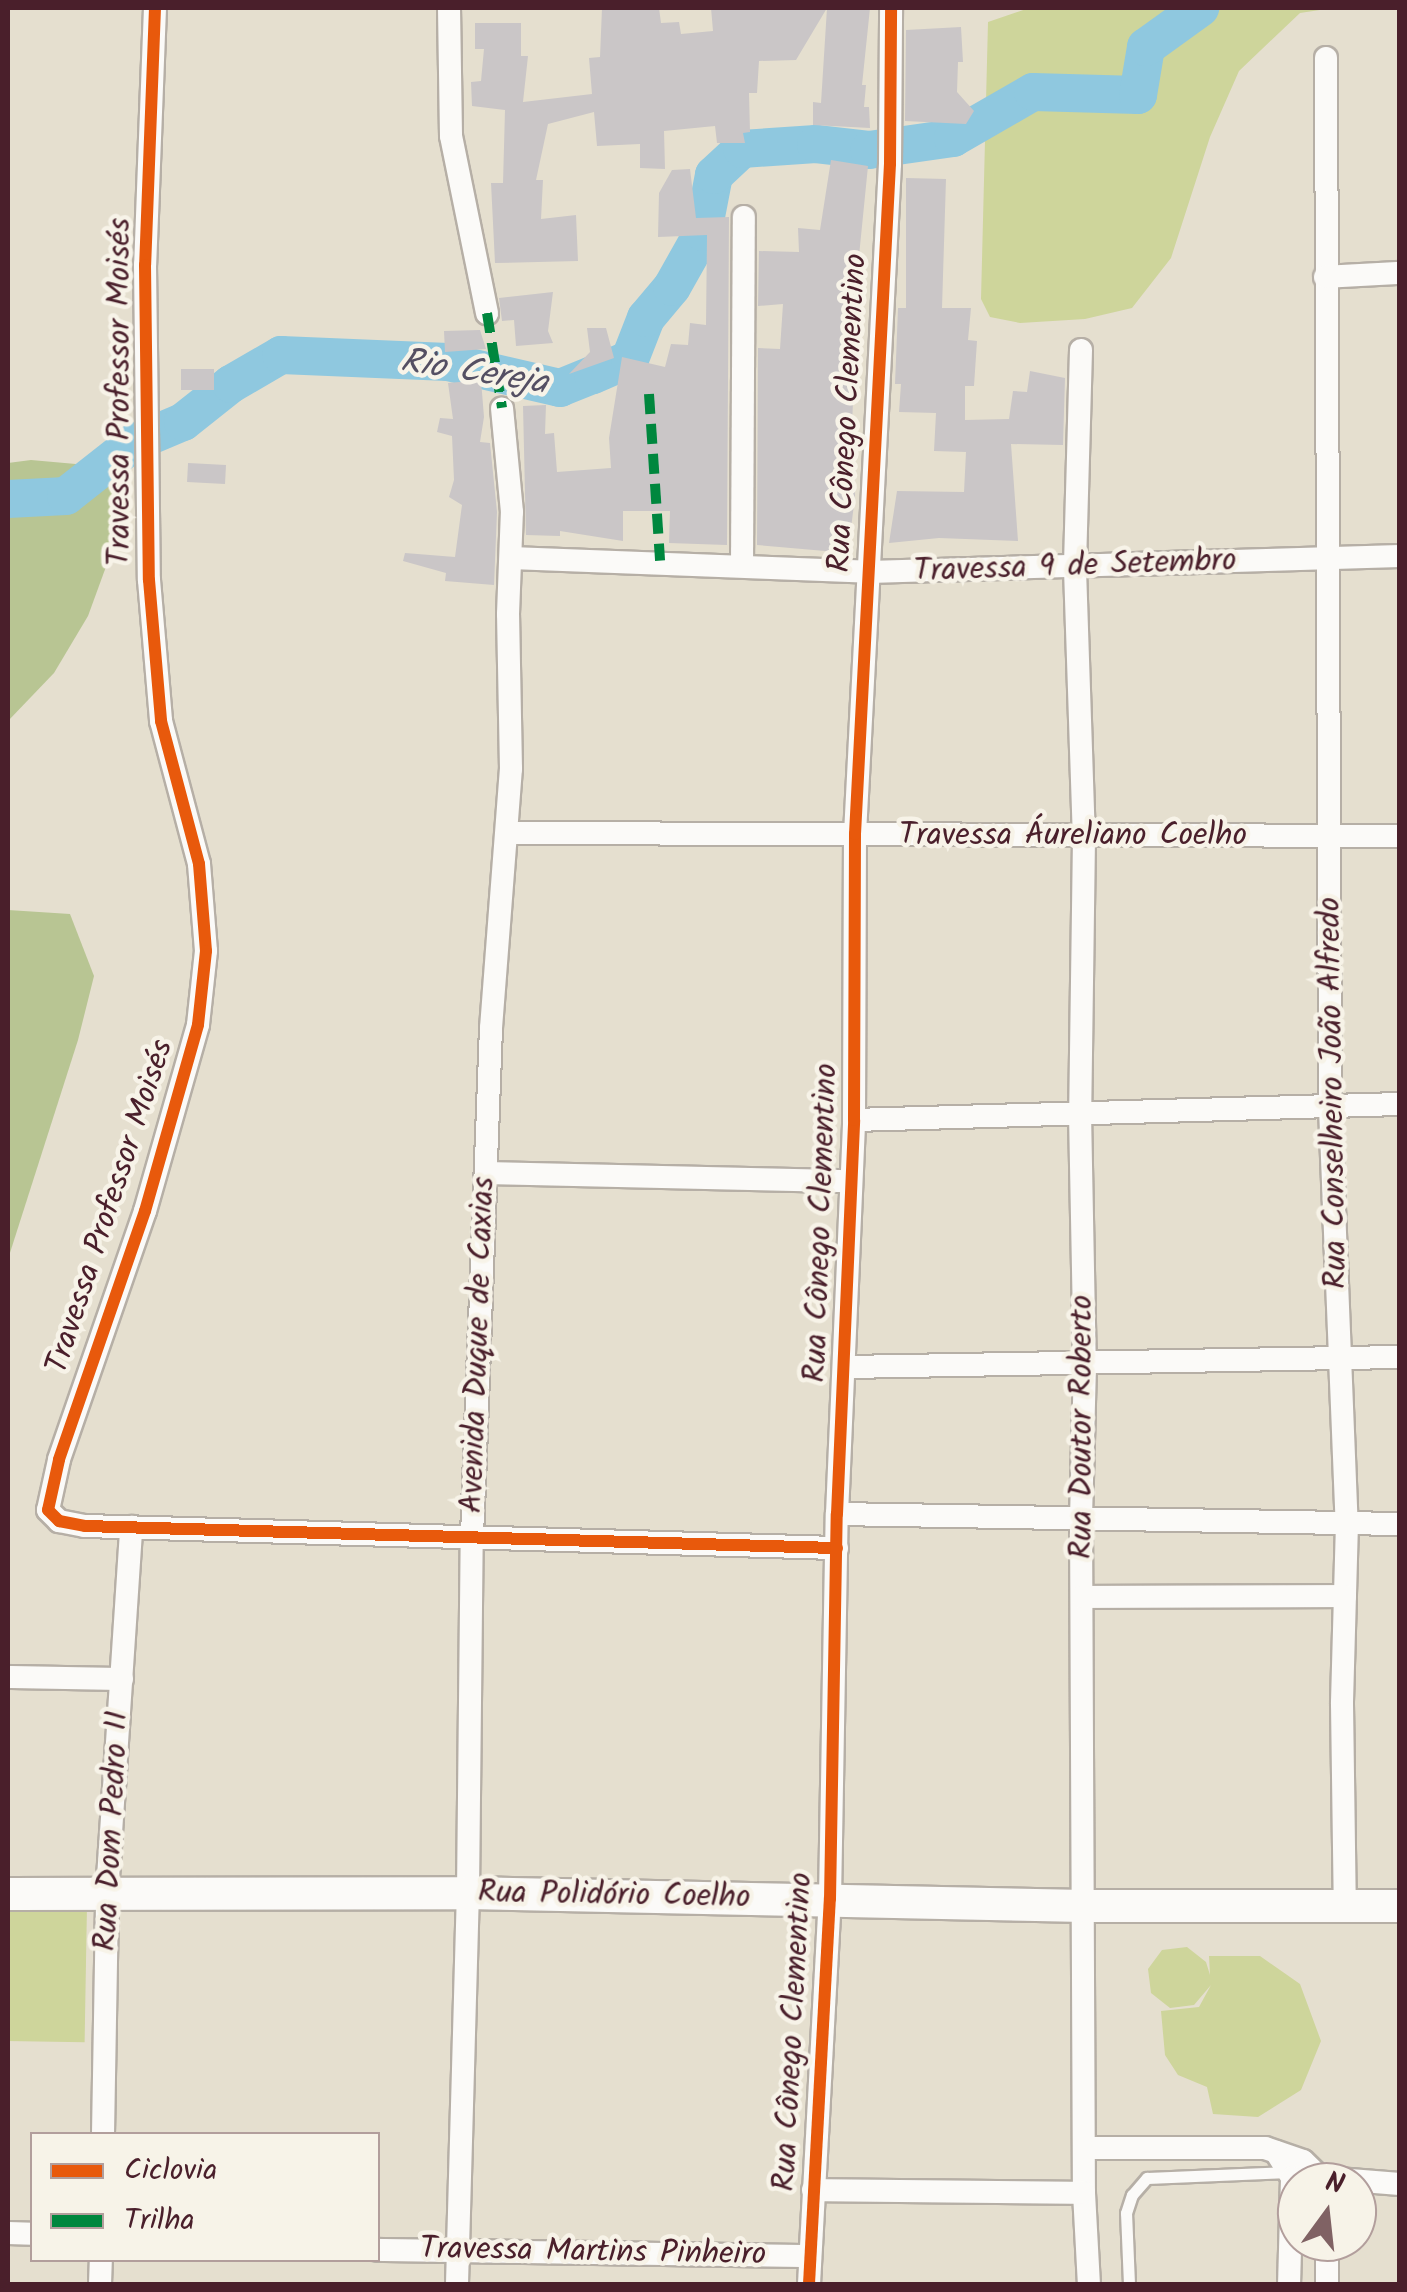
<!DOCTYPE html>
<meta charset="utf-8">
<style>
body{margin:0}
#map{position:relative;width:1407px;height:2292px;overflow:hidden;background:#e5dfcf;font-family:Kalam,sans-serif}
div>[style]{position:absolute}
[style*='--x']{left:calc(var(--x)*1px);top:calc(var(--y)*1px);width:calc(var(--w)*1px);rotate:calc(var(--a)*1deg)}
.green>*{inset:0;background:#ced59b;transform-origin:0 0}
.forest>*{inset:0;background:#b8c593}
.river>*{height:38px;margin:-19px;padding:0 19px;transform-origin:19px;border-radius:19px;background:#8fc8df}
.building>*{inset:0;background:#cac6c7;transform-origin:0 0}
.roads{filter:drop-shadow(2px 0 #b6afa6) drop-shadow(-2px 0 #b6afa6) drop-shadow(0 2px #b6afa6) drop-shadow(0 -2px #b6afa6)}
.lane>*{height:11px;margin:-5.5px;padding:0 5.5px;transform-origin:5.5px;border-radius:5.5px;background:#fbfaf8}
.street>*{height:22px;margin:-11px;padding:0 11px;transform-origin:11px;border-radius:11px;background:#fbfaf8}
.secondary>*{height:32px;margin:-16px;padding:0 16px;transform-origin:16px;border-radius:16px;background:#fbfaf8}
.quiet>*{height:10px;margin-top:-5px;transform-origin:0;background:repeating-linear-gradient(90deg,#00873e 0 20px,transparent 0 30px)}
.cycleway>*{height:12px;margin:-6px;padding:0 6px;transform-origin:6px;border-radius:6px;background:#e8590c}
span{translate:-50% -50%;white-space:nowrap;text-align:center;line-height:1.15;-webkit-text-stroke:9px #f7f3e8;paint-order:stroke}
.street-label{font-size:32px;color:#4a1f2b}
.water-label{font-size:35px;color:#544f63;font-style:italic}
.frame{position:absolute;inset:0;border:10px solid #4a1f2b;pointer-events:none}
.legend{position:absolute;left:30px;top:2132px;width:350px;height:130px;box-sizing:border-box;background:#f7f3e8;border:2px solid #b29e9c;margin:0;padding:12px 18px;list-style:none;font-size:30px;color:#4a1f2b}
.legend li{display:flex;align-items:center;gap:20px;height:50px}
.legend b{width:50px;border:2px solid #b29e9c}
.north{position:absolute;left:1277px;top:2162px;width:100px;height:100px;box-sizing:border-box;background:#f7f3e8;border:2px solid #b29e9c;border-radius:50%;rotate:15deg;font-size:28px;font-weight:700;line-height:40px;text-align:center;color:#4a1f2b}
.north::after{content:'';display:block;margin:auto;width:35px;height:45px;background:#806264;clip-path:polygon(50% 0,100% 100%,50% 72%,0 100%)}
</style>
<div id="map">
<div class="green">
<i style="clip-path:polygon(1029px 8px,1333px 8px,1300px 13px,1239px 71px,1210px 137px,1171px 258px,1132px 308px,1085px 319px,1020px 323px,990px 317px,981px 299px,988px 22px)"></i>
<i style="left:8px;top:1904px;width:79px;height:137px;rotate:1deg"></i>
<i style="clip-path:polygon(1187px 1947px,1206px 1962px,1210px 1975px,1209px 1956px,1260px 1956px,1300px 1984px,1321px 2041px,1301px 2090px,1258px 2117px,1213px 2114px,1207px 2087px,1178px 2075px,1165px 2055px,1161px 2011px,1199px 2007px,1211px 1985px,1194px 2005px,1170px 2008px,1151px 1993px,1148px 1969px,1162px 1950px)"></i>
</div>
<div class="forest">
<i style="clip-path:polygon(31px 460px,87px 465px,115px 488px,111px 553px,88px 616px,54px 673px,8px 721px,8px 463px)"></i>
<i style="clip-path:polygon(8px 910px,70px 914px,94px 976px,78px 1040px,8px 1259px)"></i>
</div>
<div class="river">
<i style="--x:8;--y:499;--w:58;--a:-3"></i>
<i style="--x:66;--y:496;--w:85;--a:-38.3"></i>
<i style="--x:133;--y:443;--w:54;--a:-22.8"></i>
<i style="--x:183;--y:422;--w:61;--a:-38.4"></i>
<i style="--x:231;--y:384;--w:58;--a:-30.1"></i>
<i style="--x:281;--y:355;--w:167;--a:2.4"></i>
<i style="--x:448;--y:362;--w:115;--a:13.1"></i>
<i style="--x:560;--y:388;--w:35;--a:-22"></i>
<i style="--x:593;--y:375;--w:40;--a:-23.4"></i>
<i style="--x:630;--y:359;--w:44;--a:-68.7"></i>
<i style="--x:646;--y:318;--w:40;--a:-50"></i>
<i style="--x:672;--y:287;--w:63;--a:-60.6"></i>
<i style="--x:703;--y:232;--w:58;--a:-79.1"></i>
<i style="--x:714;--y:175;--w:38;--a:-43"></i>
<i style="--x:742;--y:149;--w:74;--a:-3.9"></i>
<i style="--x:816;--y:144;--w:53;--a:6.5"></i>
<i style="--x:869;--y:150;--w:85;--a:-8.1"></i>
<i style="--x:953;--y:138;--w:92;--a:-29.9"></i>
<i style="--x:1033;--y:92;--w:105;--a:1.6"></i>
<i style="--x:1138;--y:95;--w:49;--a:-80.5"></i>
<i style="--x:1146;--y:47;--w:67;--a:-35.8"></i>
</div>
<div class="building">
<i style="clip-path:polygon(602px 8px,659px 8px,661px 23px,679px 22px,681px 34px,713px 31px,711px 8px,827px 8px,796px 60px,759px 61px,757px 93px,749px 93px,750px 132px,743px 133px,745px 143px,717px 143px,715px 126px,664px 131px,665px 169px,640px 168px,640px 144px,597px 146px,594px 112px,548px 124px,536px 180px,543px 180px,541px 219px,576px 215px,578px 261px,495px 263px,491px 183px,503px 183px,505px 110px,472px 106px,471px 82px,481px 81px,484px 49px,475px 49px,475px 23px,521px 23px,521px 56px,528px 56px,523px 102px,592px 94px,589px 58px,600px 57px)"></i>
<i style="clip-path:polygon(827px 8px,870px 8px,862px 85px,866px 85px,864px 107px,869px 107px,870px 128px,813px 125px,813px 102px,821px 103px)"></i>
<i style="clip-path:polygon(961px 27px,963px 62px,958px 62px,957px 92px,974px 111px,966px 124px,905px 121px,906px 30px)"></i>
<i style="clip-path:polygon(831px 160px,868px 166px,859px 256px,852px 426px,855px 496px,848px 553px,757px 545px,758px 348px,780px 349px,783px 304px,758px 306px,759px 251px,799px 252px,798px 228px,820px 230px)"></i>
<i style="clip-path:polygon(690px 169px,696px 218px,729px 217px,727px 545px,669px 543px,670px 511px,623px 511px,623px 541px,560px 531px,560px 536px,526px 535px,523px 406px,546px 405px,545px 434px,554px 433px,557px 472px,611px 468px,609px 438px,622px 357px,665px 367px,671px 344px,688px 345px,690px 323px,706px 325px,707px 235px,658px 237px,659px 193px,672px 170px)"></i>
<i style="clip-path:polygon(906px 178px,946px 179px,942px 308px,971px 308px,968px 340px,977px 341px,974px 386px,965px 386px,965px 420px,1009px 419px,1013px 391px,1027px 392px,1030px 371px,1065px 378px,1063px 445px,1011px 444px,1018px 541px,939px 538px,889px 543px,897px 491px,964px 492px,966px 452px,934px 451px,936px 413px,899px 412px,901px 384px,895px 384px,898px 308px,906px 308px)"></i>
<i style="clip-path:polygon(553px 292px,548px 331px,553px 343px,516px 346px,514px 320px,502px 321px,499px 298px)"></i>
<i style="clip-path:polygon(587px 328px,606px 328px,614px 358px,569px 374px,590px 352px)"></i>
<i style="clip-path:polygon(480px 330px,486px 349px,445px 352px,444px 331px)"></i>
<i style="left:181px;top:369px;width:33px;height:21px"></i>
<i style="clip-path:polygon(481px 380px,484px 417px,480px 442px,490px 443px,497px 512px,494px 585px,445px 581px,446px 573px,403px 561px,405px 553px,455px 557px,462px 505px,449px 497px,454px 480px,452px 436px,437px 432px,440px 418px,453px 419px,448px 383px)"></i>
<i style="left:226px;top:465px;width:19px;height:38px;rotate:93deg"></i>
</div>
<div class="roads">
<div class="lane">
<i style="--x:1129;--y:2284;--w:71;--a:-92.4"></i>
<i style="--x:1126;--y:2213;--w:19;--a:-72"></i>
<i style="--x:1132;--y:2195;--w:23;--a:-49"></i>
<i style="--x:1147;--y:2178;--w:142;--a:-2.4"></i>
</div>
<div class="street">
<i style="--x:155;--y:8;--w:257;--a:92.2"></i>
<i style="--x:145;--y:265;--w:315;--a:89.3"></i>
<i style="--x:149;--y:580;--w:142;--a:85.1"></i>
<i style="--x:161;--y:721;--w:148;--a:75.1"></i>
<i style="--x:199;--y:864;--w:87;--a:85.4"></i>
<i style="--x:206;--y:951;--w:74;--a:96.2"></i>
<i style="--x:198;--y:1025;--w:193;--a:105.9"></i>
<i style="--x:145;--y:1211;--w:263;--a:109.1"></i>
<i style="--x:59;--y:1460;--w:51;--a:102.4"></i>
<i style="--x:48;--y:1510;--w:16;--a:45"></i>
<i style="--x:59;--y:1521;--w:26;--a:11"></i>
<i style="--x:85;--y:1526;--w:752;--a:1.68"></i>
<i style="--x:449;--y:8;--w:128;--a:89.1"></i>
<i style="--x:451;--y:136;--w:181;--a:78.5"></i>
<i style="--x:1326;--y:58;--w:1050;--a:89.78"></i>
<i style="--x:1330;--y:1108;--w:415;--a:87.7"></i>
<i style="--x:1347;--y:1523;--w:181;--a:91.6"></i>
<i style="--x:1342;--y:1704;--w:204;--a:89.2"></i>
<i style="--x:1325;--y:277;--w:75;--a:-3.1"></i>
<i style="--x:1081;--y:350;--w:219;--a:91.6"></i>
<i style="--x:1075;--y:569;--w:269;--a:88.1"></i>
<i style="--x:1084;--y:838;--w:275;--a:90.8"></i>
<i style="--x:1080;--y:1113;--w:252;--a:88.9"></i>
<i style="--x:1085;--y:1365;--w:152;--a:91.5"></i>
<i style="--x:1081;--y:1517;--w:676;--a:89.75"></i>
<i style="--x:1084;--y:2193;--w:91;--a:86.9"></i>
<i style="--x:511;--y:558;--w:358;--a:2.2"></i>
<i style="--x:869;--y:572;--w:531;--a:-1.73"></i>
<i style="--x:742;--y:565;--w:348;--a:-89.7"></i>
<i style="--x:507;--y:833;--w:893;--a:0.19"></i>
<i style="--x:854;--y:1120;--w:546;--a:-1.68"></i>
<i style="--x:486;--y:1173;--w:363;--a:1.3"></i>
<i style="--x:847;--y:1367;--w:553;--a:-1.04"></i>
<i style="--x:837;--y:1514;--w:563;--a:1.02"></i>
<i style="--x:1082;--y:1597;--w:263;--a:-0.2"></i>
<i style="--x:8;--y:1677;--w:114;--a:1"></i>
<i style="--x:103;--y:2134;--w:241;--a:-89"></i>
<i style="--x:107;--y:1893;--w:367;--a:-86.2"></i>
<i style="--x:1085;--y:2148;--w:180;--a:0"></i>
<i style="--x:1265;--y:2148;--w:40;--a:18.9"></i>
<i style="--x:1303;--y:2161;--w:30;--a:44"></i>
<i style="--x:1276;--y:2152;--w:31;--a:58"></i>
<i style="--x:1292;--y:2178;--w:106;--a:91.6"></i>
<i style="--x:1313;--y:2177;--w:87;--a:4.6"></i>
<i style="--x:813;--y:2190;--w:271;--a:0.6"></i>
<i style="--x:8;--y:2233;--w:24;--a:2"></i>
<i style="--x:378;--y:2250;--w:431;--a:0.8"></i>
<i style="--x:100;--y:2284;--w:24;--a:-88"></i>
<i style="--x:457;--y:2284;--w:391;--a:-88.4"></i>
<i style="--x:468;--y:1893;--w:357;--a:-89.4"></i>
<i style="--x:472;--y:1536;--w:508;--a:-87.86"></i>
<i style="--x:491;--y:1028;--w:260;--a:-85.6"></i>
<i style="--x:511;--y:769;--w:155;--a:-91.1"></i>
<i style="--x:508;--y:614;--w:102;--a:-87.8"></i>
<i style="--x:512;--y:512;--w:104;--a:-95.5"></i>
<i style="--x:809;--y:2284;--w:386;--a:-86.9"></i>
<i style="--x:830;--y:1899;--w:385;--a:-89"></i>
<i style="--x:837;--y:1514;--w:394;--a:-87.5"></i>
<i style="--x:854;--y:1120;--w:286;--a:-89.8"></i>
<i style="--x:855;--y:834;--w:671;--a:-87.01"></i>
<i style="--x:890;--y:164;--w:156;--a:-89.6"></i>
<i style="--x:1327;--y:2284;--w:42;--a:-90"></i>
</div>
<div class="secondary">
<i style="--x:8;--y:1894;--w:460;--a:-0.1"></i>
<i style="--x:468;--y:1893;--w:617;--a:1.21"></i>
<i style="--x:1085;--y:1906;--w:315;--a:0"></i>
</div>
</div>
<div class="quiet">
<i style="--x:487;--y:313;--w:96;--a:81"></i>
<i style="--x:649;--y:394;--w:167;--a:86.2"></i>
</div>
<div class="cycleway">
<i style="--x:155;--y:8;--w:257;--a:92.2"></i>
<i style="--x:145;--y:265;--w:315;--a:89.3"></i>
<i style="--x:149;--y:580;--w:142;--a:85.1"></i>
<i style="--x:161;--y:721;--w:148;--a:75.1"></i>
<i style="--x:199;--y:864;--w:87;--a:85.4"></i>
<i style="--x:206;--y:951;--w:74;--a:96.2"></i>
<i style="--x:198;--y:1025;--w:193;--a:105.9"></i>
<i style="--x:145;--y:1211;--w:263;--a:109.1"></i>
<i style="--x:59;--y:1460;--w:51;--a:102.4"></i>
<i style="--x:48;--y:1510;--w:16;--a:45"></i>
<i style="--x:59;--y:1521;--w:26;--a:11"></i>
<i style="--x:85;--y:1526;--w:752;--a:1.68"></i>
<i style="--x:809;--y:2284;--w:386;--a:-86.9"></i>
<i style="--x:830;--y:1899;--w:385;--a:-89"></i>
<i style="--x:837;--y:1514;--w:394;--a:-87.5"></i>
<i style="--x:854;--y:1120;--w:286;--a:-89.8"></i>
<i style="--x:855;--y:834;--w:671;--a:-87.01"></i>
<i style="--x:890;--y:164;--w:156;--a:-89.6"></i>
</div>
<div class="street-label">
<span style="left:121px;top:392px;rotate:-90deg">Travessa Professor Moisés</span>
<span style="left:849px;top:413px;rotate:-87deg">Rua Cônego Clementino</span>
<span style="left:1075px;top:567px;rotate:-2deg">Travessa 9 de Setembro</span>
<span style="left:1073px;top:836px">Travessa Áureliano Coelho</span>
<span style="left:1334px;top:1093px;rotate:-91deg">Rua Conselheiro João Alfredo</span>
<span style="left:111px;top:1207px;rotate:-72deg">Travessa Professor Moisés</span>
<span style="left:822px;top:1223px;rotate:-88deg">Rua Cônego Clementino</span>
<span style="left:479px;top:1345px;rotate:-88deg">Avenida Duque de Caxias</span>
<span style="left:1083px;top:1427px;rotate:-90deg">Rua Doutor Roberto</span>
<span style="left:113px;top:1831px;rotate:-87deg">Rua Dom Pedro II</span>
<span style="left:614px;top:1896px;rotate:1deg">Rua Polidório Coelho</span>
<span style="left:794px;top:2032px;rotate:-87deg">Rua Cônego Clementino</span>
<span style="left:593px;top:2253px;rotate:1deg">Travessa Martins Pinheiro</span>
</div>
<div class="water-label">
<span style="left:474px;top:373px;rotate:9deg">Rio Cereja</span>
</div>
<div class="frame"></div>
<ul class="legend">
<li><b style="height:12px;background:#e8590c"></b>Ciclovia</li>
<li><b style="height:12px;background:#00873e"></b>Trilha</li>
</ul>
<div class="north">N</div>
</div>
